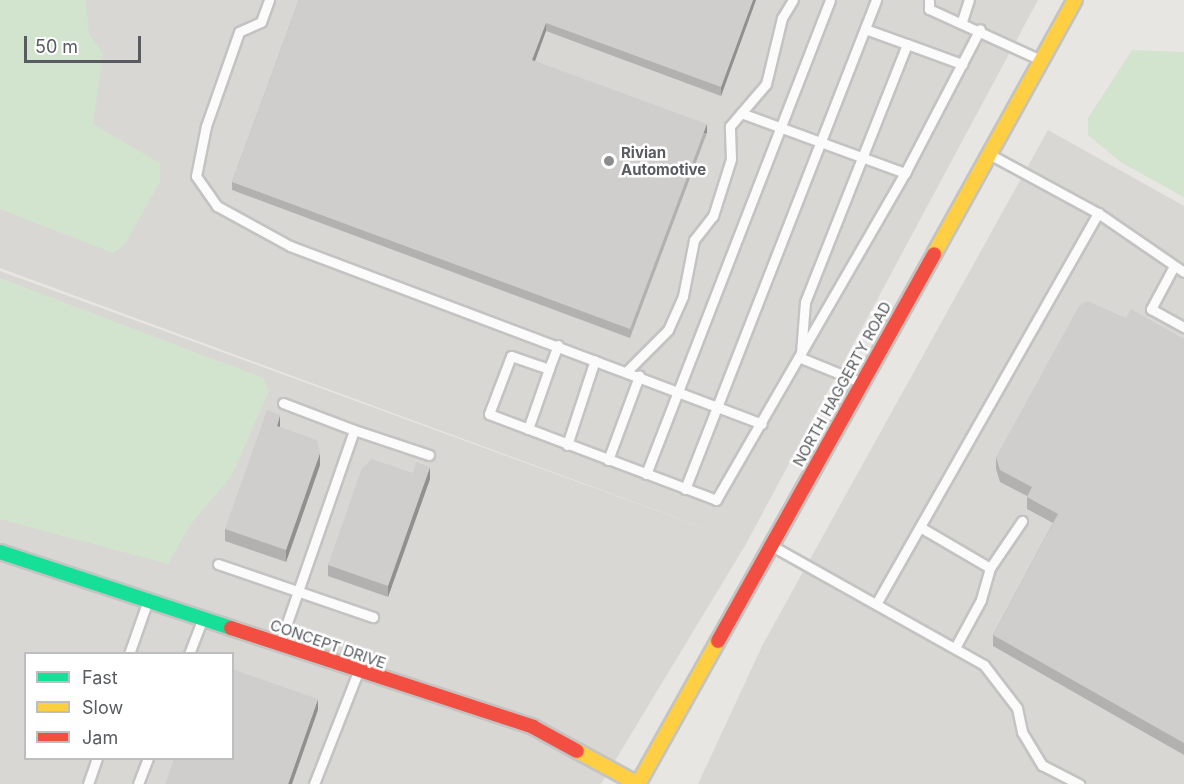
<!DOCTYPE html>
<style>
body{margin:0}
#map{position:relative;width:1184px;height:784px;overflow:hidden;background:#e8e6e3;font-family:Inter,sans-serif}
div>[style]{position:absolute}
[style*='--x']{left:calc(var(--x)*1px);top:calc(var(--y)*1px);width:calc(var(--w)*1px);rotate:calc(var(--a)*1deg)}
.industrial>*{inset:0;background:#d9d7d4}
.green>*{inset:0;background:#d2e3ce}
.roads{filter:drop-shadow(2px 0 #c3c3c2) drop-shadow(-2px 0 #c3c3c2) drop-shadow(0 2px #c3c3c2) drop-shadow(0 -2px #c3c3c2)}
.lane>*{height:9px;margin:-4.5px;padding:0 4.5px;transform-origin:4.5px;border-radius:4.5px;background:#fcfbfb}
.fast>*{height:14px;margin:-7px;padding:0 7px;transform-origin:7px;border-radius:7px;background:#16e098}
.slow>*{height:14px;margin:-7px;padding:0 7px;transform-origin:7px;border-radius:7px;background:#ffcf43}
.jam>*{height:14px;margin:-7px;padding:0 7px;transform-origin:7px;border-radius:7px;background:#f24e42}
.wall>*{inset:0;background:#b3b1af}
.shaded-wall>*{inset:0;background:#92908f;transform-origin:0 0}
.building>*{inset:0;background:#d0cecc}
.dots>*{width:16px;height:16px;translate:-50% -50%;box-sizing:border-box;border:3px solid #fff;border-radius:50%}
span{translate:-50% -50%;white-space:nowrap;text-align:center;line-height:1.15;-webkit-text-stroke:5px #fff;paint-order:stroke}
.poi-label{font-size:15px;color:#585c60;font-weight:700}
.left{translate:0 -50%;text-align:left}
.street-label{font-size:15px;color:#585c60}
.legend{position:absolute;left:24px;top:652px;width:210px;height:108px;box-sizing:border-box;background:#fff;border:2px solid #bcbebf;margin:0;padding:8px 10px;list-style:none;font-size:18px;color:#585c60}
.legend li{display:flex;align-items:center;gap:12px;height:30px}
.legend b{width:30px;border:2px solid #bcbebf}
.scale{position:absolute;left:24px;top:36px;width:117px;height:27px;box-sizing:border-box;border:3px solid #585c60;border-top:0;padding-left:8px;font-size:18px;line-height:21px;white-space:nowrap;color:#585c60;-webkit-text-stroke:4px #fff;paint-order:stroke}
</style>
<div id="map">
<div class="industrial">
<i style="clip-path:polygon(evenodd,0 0,1038px 0,746px 544px,601px 784px,0 784px,0 271px,737px 540px,0 268px,0 0,26px 654px,232px 654px,232px 758px,26px 758px,26px 654px)"></i>
<i style="clip-path:polygon(1048px 130px,1184px 206px,1184px 784px,698px 784px,763px 644px)"></i>
</div>
<div class="green">
<i style="clip-path:polygon(0 0,86px 0,89px 34px,103px 53px,93px 124px,160px 163px,160px 182px,125px 244px,113px 253px,0 209px)"></i>
<i style="clip-path:polygon(1132px 50px,1184px 52px,1184px 197px,1122px 163px,1088px 135px,1088px 118px)"></i>
<i style="clip-path:polygon(0 278px,263px 378px,269px 391px,232px 475px,190px 525px,168px 564px,0 519px)"></i>
</div>
<div class="roads">
<div class="lane">
<i style="--x:269;--y:0;--w:23;--a:110"></i>
<i style="--x:261;--y:22;--w:24;--a:156"></i>
<i style="--x:239;--y:32;--w:100;--a:109.3"></i>
<i style="--x:206;--y:126;--w:51;--a:101.3"></i>
<i style="--x:196;--y:176;--w:37;--a:55"></i>
<i style="--x:217;--y:206;--w:83;--a:28.7"></i>
<i style="--x:290;--y:246;--w:504;--a:20.66"></i>
<i style="--x:929;--y:0;--w:9;--a:90"></i>
<i style="--x:929;--y:9;--w:123;--a:24.5"></i>
<i style="--x:962;--y:21;--w:22;--a:-72"></i>
<i style="--x:865;--y:29;--w:45;--a:19.7"></i>
<i style="--x:741;--y:113;--w:175;--a:20.1"></i>
<i style="--x:905;--y:173;--w:4;--a:-63"></i>
<i style="--x:991;--y:155;--w:122;--a:28.5"></i>
<i style="--x:1098;--y:213;--w:104;--a:34.5"></i>
<i style="--x:1174;--y:266;--w:49;--a:118.1"></i>
<i style="--x:1151;--y:309;--w:38;--a:29"></i>
<i style="--x:558;--y:345;--w:26;--a:111"></i>
<i style="--x:549;--y:369;--w:40;--a:-161.1"></i>
<i style="--x:511;--y:356;--w:62;--a:110.8"></i>
<i style="--x:489;--y:414;--w:243;--a:20.7"></i>
<i style="--x:716;--y:500;--w:378;--a:-60"></i>
<i style="--x:905;--y:173;--w:162;--a:-62.5"></i>
<i style="--x:801;--y:353;--w:51;--a:-85.5"></i>
<i style="--x:805;--y:302;--w:277;--a:-68.4"></i>
<i style="--x:907;--y:44;--w:59;--a:20"></i>
<i style="--x:801;--y:358;--w:64;--a:22.1"></i>
<i style="--x:626;--y:372;--w:59;--a:-45"></i>
<i style="--x:668;--y:330;--w:37;--a:-66"></i>
<i style="--x:683;--y:296;--w:57;--a:-78.9"></i>
<i style="--x:694;--y:240;--w:31;--a:-52"></i>
<i style="--x:713;--y:216;--w:60;--a:-72.5"></i>
<i style="--x:731;--y:159;--w:33;--a:-92"></i>
<i style="--x:730;--y:126;--w:55;--a:-49.4"></i>
<i style="--x:766;--y:84;--w:68;--a:-76.4"></i>
<i style="--x:782;--y:18;--w:21;--a:-59"></i>
<i style="--x:528;--y:429;--w:64;--a:-70.7"></i>
<i style="--x:354;--y:430;--w:79;--a:18.4"></i>
<i style="--x:567;--y:445;--w:89;--a:-71.8"></i>
<i style="--x:608;--y:460;--w:90;--a:-69.7"></i>
<i style="--x:646;--y:474;--w:508;--a:-68.78"></i>
<i style="--x:685;--y:489;--w:525;--a:-68.66"></i>
<i style="--x:920;--y:527;--w:81;--a:30.4"></i>
<i style="--x:990;--y:568;--w:33;--a:106"></i>
<i style="--x:981;--y:600;--w:52;--a:118.5"></i>
<i style="--x:772;--y:546;--w:243;--a:29.3"></i>
<i style="--x:984;--y:665;--w:54;--a:52.5"></i>
<i style="--x:1017;--y:708;--w:25;--a:78"></i>
<i style="--x:1022;--y:732;--w:39;--a:59"></i>
<i style="--x:1042;--y:765;--w:42;--a:27.2"></i>
<i style="--x:218;--y:564;--w:164;--a:18.9"></i>
<i style="--x:990;--y:568;--w:57;--a:-55.8"></i>
<i style="--x:876;--y:604;--w:450;--a:-60.4"></i>
<i style="--x:280;--y:643;--w:225;--a:-70.8"></i>
<i style="--x:354;--y:430;--w:76;--a:-159.2"></i>
<i style="--x:129;--y:654;--w:54;--a:-70.6"></i>
<i style="--x:189;--y:654;--w:36;--a:-69"></i>
<i style="--x:88;--y:784;--w:28;--a:-71"></i>
<i style="--x:138;--y:784;--w:28;--a:-69"></i>
<i style="--x:314;--y:784;--w:120;--a:-68.6"></i>
</div>
<div class="fast">
<i style="--x:0;--y:552;--w:243;--a:18.2"></i>
</div>
<div class="slow">
<i style="--x:934;--y:254;--w:291;--a:-61"></i>
<i style="--x:577;--y:751;--w:69;--a:28.4"></i>
<i style="--x:638;--y:784;--w:164;--a:-60.8"></i>
</div>
<div class="jam">
<i style="--x:231;--y:628;--w:318;--a:18.1"></i>
<i style="--x:533;--y:727;--w:50;--a:28.6"></i>
<i style="--x:718;--y:641;--w:443;--a:-60.8"></i>
</div>
</div>
<div class="wall">
<i style="clip-path:polygon(299px 0,756px 0,721px 96px,546px 31px,535px 61px,707px 133px,630px 338px,232px 190px,232px 182px)"></i>
<i style="clip-path:polygon(1126px 318px,1184px 339px,1184px 755px,993px 646px,993px 635px,1053px 523px,1027px 509px,1027px 496px,1000px 482px,996px 469px,996px 457px)"></i>
<i style="clip-path:polygon(280px 427px,320px 465px,286px 562px,225px 541px,225px 529px)"></i>
<i style="clip-path:polygon(430px 479px,388px 597px,328px 576px,328px 565px)"></i>
</div>
<div class="shaded-wall">
<i style="clip-path:polygon(753px 0,756px 0,721px 96px,721px 87px)"></i>
<i style="clip-path:polygon(546px 23px,546px 31px,532px 69px,532px 60px)"></i>
<i style="left:707px;top:124px;width:9px;height:219px;rotate:90deg"></i>
<i style="clip-path:polygon(280px 415px,280px 427px,277px 437px,277px 426px)"></i>
<i style="clip-path:polygon(320px 453px,320px 465px,286px 562px,286px 550px)"></i>
<i style="clip-path:polygon(430px 467px,430px 479px,388px 597px,388px 586px)"></i>
<i style="clip-path:polygon(318px 699px,318px 710px,292px 784px,288px 784px)"></i>
</div>
<div class="building">
<i style="clip-path:polygon(299px 0,753px 0,721px 87px,546px 23px,532px 60px,707px 124px,630px 329px,232px 182px)"></i>
<i style="clip-path:polygon(1087px 301px,1126px 318px,1131px 309px,1184px 339px,1184px 743px,993px 635px,1058px 514px,1027px 497px,1032px 487px,1000px 470px,996px 457px,1079px 306px)"></i>
<i style="clip-path:polygon(267px 410px,280px 415px,277px 426px,317px 440px,320px 453px,286px 550px,225px 529px)"></i>
<i style="clip-path:polygon(372px 459px,413px 473px,416px 462px,430px 467px,388px 586px,328px 565px,362px 468px)"></i>
<i style="clip-path:polygon(232px 669px,318px 699px,288px 784px,165px 784px,174px 759px,232px 759px)"></i>
</div>
<div class="dots">
<i style="left:609px;top:161px;background:#8a8c8e"></i>
</div>
<div class="poi-label">
<span class="left" style="left:621px;top:161px">Rivian<br>Automotive</span>
</div>
<div class="street-label">
<span style="left:842px;top:384px;rotate:-61deg">NORTH HAGGERTY ROAD</span>
<span style="left:328px;top:644px;rotate:19deg">CONCEPT DRIVE</span>
</div>
<ul class="legend">
<li><b style="height:8px;background:#16e098"></b>Fast</li>
<li><b style="height:8px;background:#ffcf43"></b>Slow</li>
<li><b style="height:8px;background:#f24e42"></b>Jam</li>
</ul>
<div class="scale">50 m</div>
</div>
